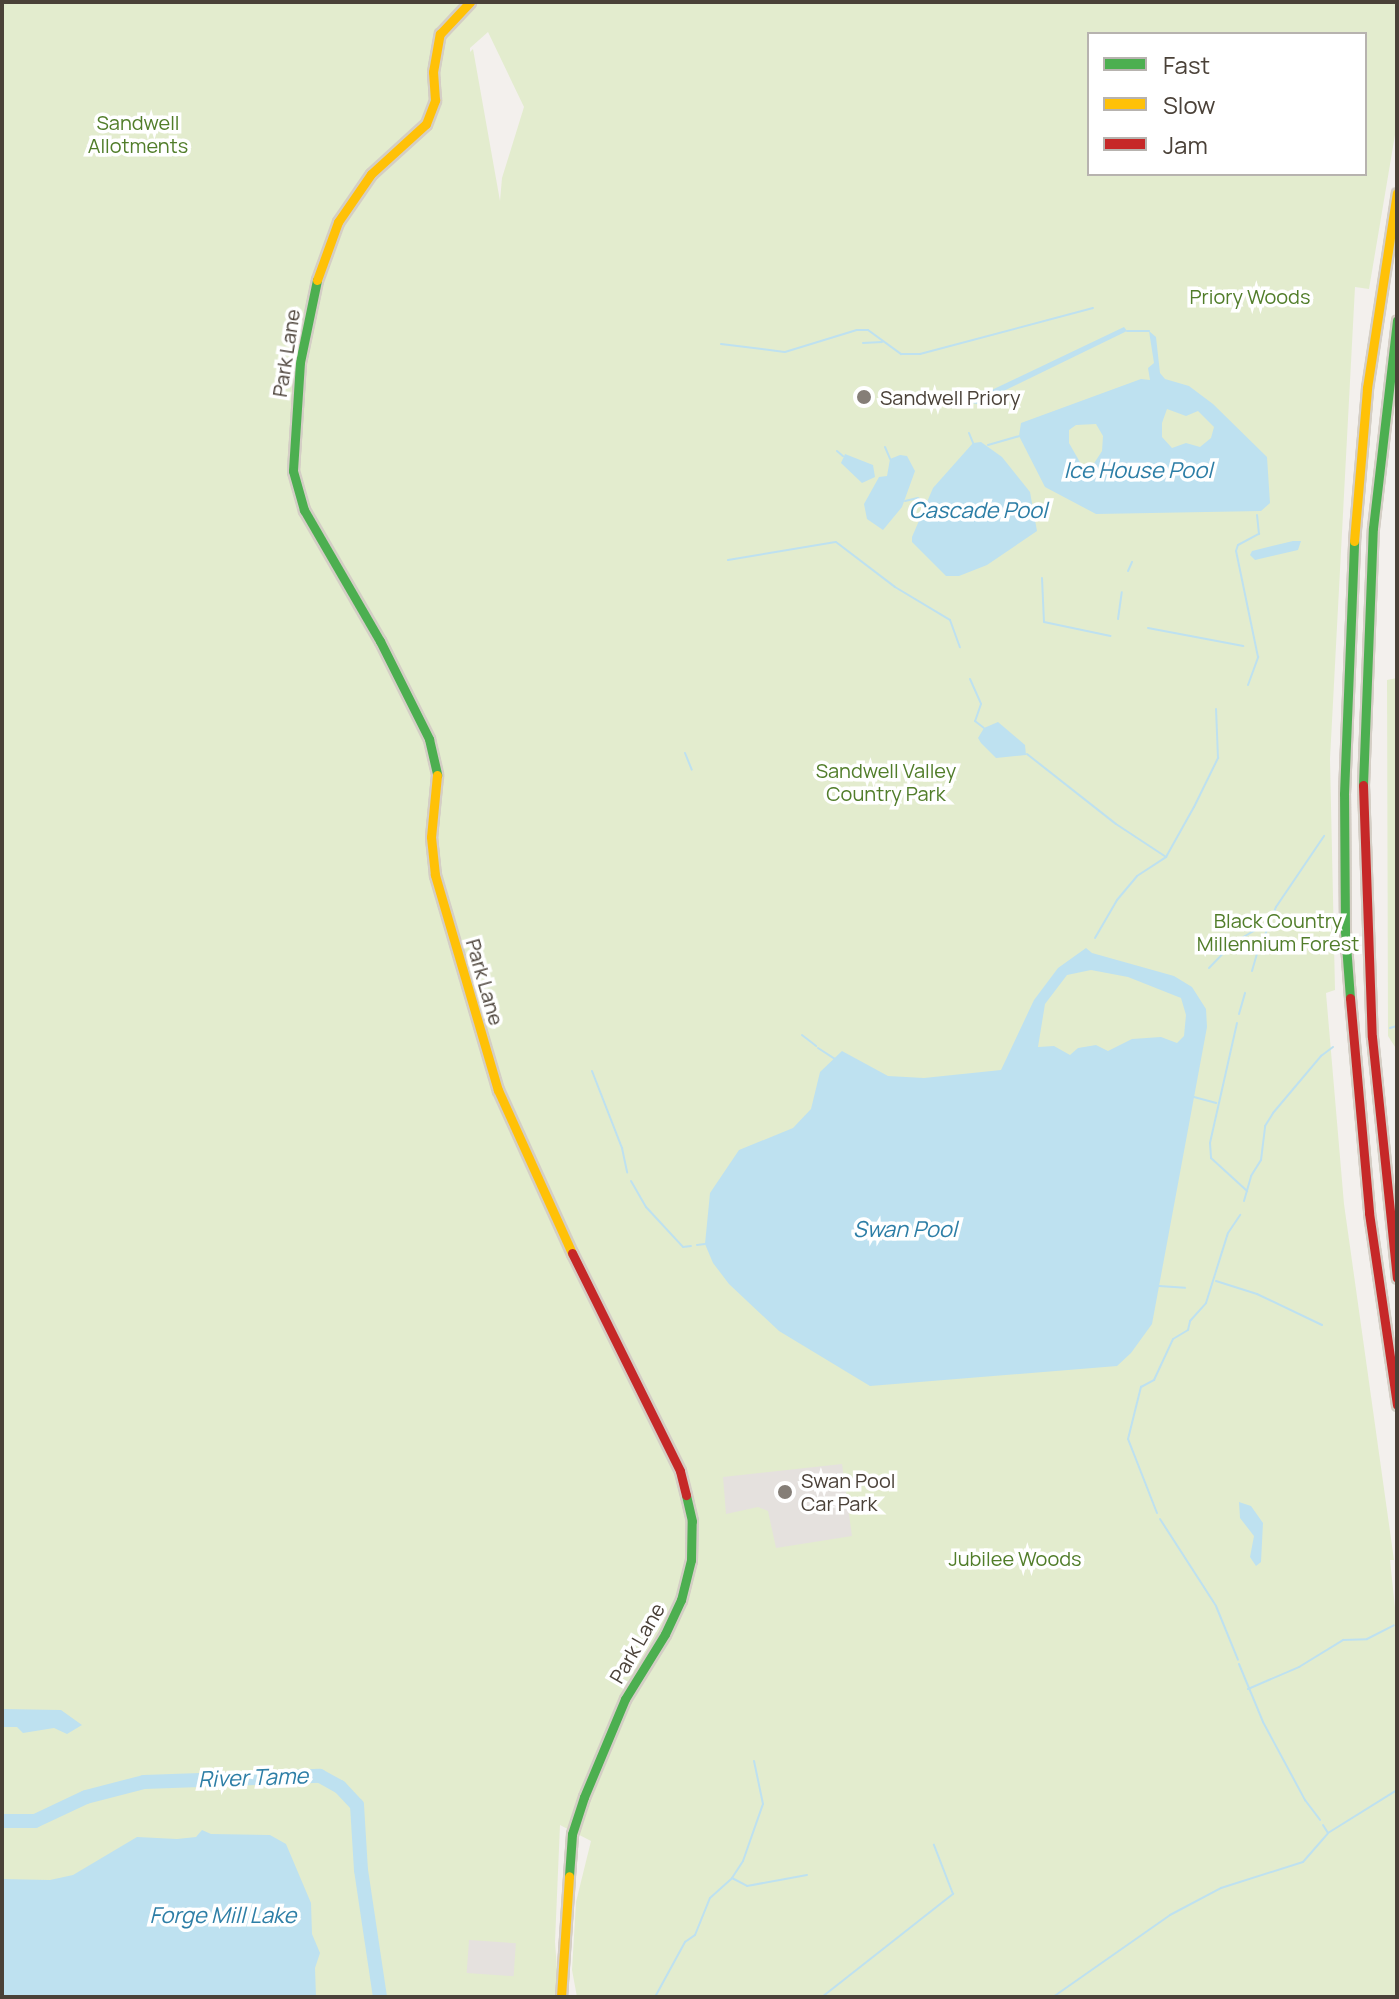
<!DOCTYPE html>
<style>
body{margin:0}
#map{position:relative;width:1399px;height:1999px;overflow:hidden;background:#f3f0ed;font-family:Manrope,sans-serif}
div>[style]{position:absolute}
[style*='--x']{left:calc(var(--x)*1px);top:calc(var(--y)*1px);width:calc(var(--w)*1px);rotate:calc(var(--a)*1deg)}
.green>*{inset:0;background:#e3ecce}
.parking>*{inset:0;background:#e5e1de;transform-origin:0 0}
.water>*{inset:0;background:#bee1f0}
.stream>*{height:2px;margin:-1px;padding:0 1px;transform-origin:1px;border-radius:1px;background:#bee1f0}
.river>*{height:14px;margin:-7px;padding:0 7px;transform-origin:7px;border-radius:7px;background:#bee1f0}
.roads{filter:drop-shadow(2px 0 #d4cec5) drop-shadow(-2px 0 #d4cec5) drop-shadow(0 2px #d4cec5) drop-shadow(0 -2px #d4cec5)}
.fast>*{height:9px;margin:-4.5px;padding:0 4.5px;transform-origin:4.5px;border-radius:4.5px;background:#4caf50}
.slow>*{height:9px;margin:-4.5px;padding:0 4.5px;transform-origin:4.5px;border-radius:4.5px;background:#ffc107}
.jam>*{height:9px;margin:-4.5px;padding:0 4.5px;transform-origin:4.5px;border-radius:4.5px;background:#c62828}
.dots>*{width:22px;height:22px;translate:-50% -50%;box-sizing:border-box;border:4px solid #fff;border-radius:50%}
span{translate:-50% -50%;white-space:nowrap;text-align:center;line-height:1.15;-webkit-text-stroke:7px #fff;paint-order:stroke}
.park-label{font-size:20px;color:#517d2a}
.street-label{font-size:20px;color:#4a4138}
.poi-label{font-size:20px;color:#4a4138}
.left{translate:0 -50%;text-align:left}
.water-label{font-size:22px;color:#2d7ea6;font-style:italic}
.frame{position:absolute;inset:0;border:4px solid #4a4138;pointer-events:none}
.legend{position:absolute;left:1087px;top:32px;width:280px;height:144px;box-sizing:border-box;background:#fff;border:2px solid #b7b3af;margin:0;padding:10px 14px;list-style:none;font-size:24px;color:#4a4138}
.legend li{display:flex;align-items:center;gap:16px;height:40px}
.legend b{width:40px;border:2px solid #b7b3af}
</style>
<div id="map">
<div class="green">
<i style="clip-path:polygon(evenodd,2px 2px,1397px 2px,1397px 123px,1369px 289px,1355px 287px,1330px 759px,1335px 990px,1326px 993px,1344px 1204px,1394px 1560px,1390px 1560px,1397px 1627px,1397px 1997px,577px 1997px,572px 1970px,576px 1902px,591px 1841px,560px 1825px,555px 1942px,559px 1997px,2px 1997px,2px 2px,488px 32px,524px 107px,502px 178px,500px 201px,473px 49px,470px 52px,470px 48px,488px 32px,2px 2px,1089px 34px,1365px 34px,1365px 174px,1089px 174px,1089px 34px)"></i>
<i style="clip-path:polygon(1397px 678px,1397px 1050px,1388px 1036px,1387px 680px)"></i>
</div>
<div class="parking">
<i style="clip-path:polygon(842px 1464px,852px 1536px,776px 1548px,768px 1511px,758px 1507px,726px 1514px,723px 1477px)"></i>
<i style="left:469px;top:1940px;width:47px;height:33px;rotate:4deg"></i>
</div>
<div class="water">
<i style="clip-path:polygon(1124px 327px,1127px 331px,977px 404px,966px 402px,966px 398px,977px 397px)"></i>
<i style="clip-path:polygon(evenodd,1149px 331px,1156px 337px,1160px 373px,1165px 379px,1189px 386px,1213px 404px,1267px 457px,1270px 503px,1261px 511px,1096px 514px,1045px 487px,1019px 436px,1021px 423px,1141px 379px,1150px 380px,1148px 368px,1154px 363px,1149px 331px,1167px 409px,1186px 416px,1198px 411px,1214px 427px,1211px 438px,1200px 447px,1186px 443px,1172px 448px,1162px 437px,1162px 423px,1167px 409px,1149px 331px,1096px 424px,1103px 436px,1102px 451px,1093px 465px,1081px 464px,1069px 443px,1069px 430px,1076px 425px,1096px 424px)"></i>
<i style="clip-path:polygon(981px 442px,1002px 457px,1030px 492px,1037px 531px,987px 565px,959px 576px,946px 576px,912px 542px,912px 537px,933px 488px,973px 443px)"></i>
<i style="clip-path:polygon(845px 454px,873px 465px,875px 477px,862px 483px,841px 463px)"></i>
<i style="clip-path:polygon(900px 455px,907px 456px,915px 471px,902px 507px,883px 530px,867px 519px,864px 504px,879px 477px,887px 476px,890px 459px)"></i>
<i style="clip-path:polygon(1293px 541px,1301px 541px,1298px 550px,1255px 560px,1250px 555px,1252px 551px)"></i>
<i style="clip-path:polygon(998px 722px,1025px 745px,1026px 755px,996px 758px,981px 743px,978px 738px,984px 728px)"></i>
<i style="clip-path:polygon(evenodd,1086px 948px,1092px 953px,1174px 976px,1192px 987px,1206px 1009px,1207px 1027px,1152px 1324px,1131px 1353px,1117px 1366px,870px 1386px,779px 1331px,729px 1284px,713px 1263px,705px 1244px,710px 1193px,739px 1150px,793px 1128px,811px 1109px,820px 1072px,842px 1051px,888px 1076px,924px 1078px,1001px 1070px,1034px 1000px,1058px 968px,1086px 948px,1091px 970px,1128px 977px,1181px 998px,1186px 1015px,1184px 1036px,1177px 1043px,1161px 1037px,1132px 1039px,1108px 1051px,1096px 1045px,1078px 1048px,1070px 1055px,1054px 1046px,1038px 1047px,1045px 1004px,1067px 975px,1091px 970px)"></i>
<i style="clip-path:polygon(1239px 1502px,1251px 1506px,1263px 1523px,1261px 1562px,1256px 1566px,1250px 1557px,1254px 1536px,1240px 1518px)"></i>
<i style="clip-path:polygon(2px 1709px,61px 1710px,82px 1725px,67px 1734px,54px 1728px,23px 1733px,17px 1727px,2px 1727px)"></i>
<i style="clip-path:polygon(202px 1830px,211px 1834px,270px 1835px,286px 1844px,311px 1903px,312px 1934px,320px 1953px,315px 1968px,316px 1997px,2px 1997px,2px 1879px,50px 1880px,73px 1875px,137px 1837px,177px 1839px,196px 1837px)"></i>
</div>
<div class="stream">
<i style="--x:1127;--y:331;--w:22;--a:0"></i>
<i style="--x:863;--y:343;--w:19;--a:-3"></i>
<i style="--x:721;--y:344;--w:64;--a:7.1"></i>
<i style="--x:785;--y:352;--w:75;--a:-17"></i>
<i style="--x:857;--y:330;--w:11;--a:0"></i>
<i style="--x:868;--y:330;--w:41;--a:36"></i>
<i style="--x:901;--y:354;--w:19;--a:0"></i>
<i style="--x:920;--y:354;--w:179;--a:-14.9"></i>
<i style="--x:969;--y:433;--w:11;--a:68"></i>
<i style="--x:988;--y:445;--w:32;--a:-16"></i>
<i style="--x:885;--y:447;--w:13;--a:67"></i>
<i style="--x:837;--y:451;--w:8;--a:40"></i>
<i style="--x:905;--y:501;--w:13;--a:-13"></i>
<i style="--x:918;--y:498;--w:10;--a:37"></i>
<i style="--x:728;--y:560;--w:109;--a:-9.5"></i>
<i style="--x:836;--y:542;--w:74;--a:37.3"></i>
<i style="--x:895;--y:587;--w:64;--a:31"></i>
<i style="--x:950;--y:620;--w:29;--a:70"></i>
<i style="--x:1128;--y:571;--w:10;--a:-66"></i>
<i style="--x:1042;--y:578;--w:44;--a:87.4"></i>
<i style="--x:1044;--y:622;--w:68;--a:11.8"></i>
<i style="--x:1118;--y:619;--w:27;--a:-82"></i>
<i style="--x:1148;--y:628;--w:97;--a:10.7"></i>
<i style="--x:970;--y:679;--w:27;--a:66"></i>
<i style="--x:981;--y:704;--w:18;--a:109"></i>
<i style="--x:975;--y:721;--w:11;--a:38"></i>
<i style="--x:1248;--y:685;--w:30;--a:-70"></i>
<i style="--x:1258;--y:657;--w:108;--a:-101.7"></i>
<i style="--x:1236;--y:551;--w:6;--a:-72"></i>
<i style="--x:1238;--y:545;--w:24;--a:-28"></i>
<i style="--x:1259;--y:534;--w:19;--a:-96"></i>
<i style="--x:685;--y:753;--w:18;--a:68"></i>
<i style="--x:1027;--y:754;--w:113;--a:38.2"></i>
<i style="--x:1116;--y:824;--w:60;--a:33.4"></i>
<i style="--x:1095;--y:938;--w:44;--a:-59.9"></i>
<i style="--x:1117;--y:900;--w:31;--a:-50"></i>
<i style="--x:1137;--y:876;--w:35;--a:-33"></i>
<i style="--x:1166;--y:857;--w:57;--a:-60.8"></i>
<i style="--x:1194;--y:807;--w:55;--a:-63.9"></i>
<i style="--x:1218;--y:758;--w:49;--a:-92.3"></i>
<i style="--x:1261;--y:945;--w:41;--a:-68.5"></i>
<i style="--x:1276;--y:907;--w:86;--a:-55.9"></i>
<i style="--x:1209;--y:968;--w:35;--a:-46"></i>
<i style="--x:1233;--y:943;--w:42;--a:-30.3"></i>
<i style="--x:1252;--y:971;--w:19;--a:-74"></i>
<i style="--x:1239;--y:1014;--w:22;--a:-74"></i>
<i style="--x:1237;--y:1023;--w:123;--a:102.7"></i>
<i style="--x:1210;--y:1143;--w:15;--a:86"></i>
<i style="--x:1211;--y:1158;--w:49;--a:42.5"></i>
<i style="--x:1390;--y:1028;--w:7;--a:-16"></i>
<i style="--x:802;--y:1035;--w:18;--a:38"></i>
<i style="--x:818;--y:1048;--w:20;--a:33"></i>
<i style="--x:592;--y:1071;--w:83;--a:68.7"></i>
<i style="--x:622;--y:1148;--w:25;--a:78"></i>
<i style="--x:1194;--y:1097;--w:23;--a:15"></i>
<i style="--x:631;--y:1181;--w:30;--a:60"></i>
<i style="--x:646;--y:1207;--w:54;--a:47.2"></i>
<i style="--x:683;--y:1247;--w:8;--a:-7"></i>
<i style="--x:1244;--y:1201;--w:26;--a:-74"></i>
<i style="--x:1251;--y:1176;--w:19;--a:-58"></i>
<i style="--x:1261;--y:1160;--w:34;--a:-83"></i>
<i style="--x:1265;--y:1126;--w:15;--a:-58"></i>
<i style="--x:1273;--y:1113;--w:75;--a:-49.9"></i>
<i style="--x:1321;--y:1056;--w:15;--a:-37"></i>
<i style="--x:697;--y:1245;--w:8;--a:-7"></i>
<i style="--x:1216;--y:1281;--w:43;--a:17.6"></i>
<i style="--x:1257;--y:1294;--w:72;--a:25.5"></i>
<i style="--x:1159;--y:1286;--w:26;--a:4"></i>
<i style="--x:1157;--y:1513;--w:79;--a:-111.4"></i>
<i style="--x:1128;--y:1439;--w:54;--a:-76"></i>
<i style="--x:1141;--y:1387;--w:15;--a:-28"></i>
<i style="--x:1154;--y:1380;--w:45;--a:-65.1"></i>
<i style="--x:1173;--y:1339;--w:17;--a:-31"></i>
<i style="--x:1188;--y:1330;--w:9;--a:-77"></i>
<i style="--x:1190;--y:1321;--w:24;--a:-48"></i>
<i style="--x:1206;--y:1303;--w:73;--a:-72.6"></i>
<i style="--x:1228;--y:1233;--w:22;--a:-56"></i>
<i style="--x:1160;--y:1519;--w:103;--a:57.2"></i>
<i style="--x:1216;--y:1606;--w:58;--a:67.8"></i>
<i style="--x:1239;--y:1664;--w:63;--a:67.5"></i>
<i style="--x:1263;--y:1722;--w:89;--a:61.7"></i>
<i style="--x:1305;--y:1800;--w:25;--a:53"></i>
<i style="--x:1248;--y:1689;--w:56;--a:-23.3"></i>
<i style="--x:1299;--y:1667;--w:52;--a:-31.5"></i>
<i style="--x:1343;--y:1640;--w:24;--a:-2"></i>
<i style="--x:1367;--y:1639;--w:30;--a:-27"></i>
<i style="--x:1323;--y:1825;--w:9;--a:58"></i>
<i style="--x:732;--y:1878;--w:17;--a:28"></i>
<i style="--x:747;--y:1886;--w:61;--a:-10.4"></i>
<i style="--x:655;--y:1997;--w:63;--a:-61.4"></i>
<i style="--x:685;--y:1942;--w:12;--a:-35"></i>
<i style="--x:695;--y:1935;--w:40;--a:-68"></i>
<i style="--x:710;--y:1898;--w:30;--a:-42"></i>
<i style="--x:732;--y:1878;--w:20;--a:-57"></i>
<i style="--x:743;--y:1861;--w:60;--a:-70.7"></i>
<i style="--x:763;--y:1804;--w:44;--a:-101.8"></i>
<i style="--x:822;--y:1997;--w:167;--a:-38.2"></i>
<i style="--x:953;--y:1894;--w:53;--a:-111.2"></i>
<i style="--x:1053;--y:1997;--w:143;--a:-35"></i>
<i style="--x:1170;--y:1915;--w:58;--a:-27.9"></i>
<i style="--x:1221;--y:1888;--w:86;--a:-17.6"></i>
<i style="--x:1303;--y:1862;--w:38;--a:-49"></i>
<i style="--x:1328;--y:1833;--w:81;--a:-31.9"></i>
</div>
<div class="river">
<i style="--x:2;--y:1821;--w:33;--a:0"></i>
<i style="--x:35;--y:1821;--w:56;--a:-25.2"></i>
<i style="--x:86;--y:1797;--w:60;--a:-14.5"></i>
<i style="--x:144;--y:1782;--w:176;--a:-2"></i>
<i style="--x:320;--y:1776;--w:23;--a:29"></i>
<i style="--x:340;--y:1787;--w:25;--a:47"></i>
<i style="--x:357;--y:1805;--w:65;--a:86.5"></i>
<i style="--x:361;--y:1870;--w:128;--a:81.5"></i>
</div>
<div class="roads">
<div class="fast">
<i style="--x:317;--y:280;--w:84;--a:101.7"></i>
<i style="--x:300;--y:362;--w:109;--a:93.7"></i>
<i style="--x:293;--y:471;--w:41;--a:74.2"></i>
<i style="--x:304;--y:510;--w:151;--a:59.9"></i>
<i style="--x:380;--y:641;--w:110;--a:63.4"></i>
<i style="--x:429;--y:739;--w:37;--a:77"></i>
<i style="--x:1363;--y:785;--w:257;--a:-87.8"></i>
<i style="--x:1373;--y:528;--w:209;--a:-83.4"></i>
<i style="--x:1350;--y:998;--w:67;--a:-94.3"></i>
<i style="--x:1345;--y:931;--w:137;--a:-90.4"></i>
<i style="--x:1344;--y:794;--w:253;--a:-87.7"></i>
<i style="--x:569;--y:1876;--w:42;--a:-85.9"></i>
<i style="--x:572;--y:1834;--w:39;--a:-72"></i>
<i style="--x:584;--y:1797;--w:106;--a:-67.3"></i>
<i style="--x:625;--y:1699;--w:76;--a:-58.4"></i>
<i style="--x:665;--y:1634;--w:38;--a:-65"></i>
<i style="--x:681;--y:1600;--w:41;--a:-76"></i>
<i style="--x:691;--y:1560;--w:39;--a:-89"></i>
<i style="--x:692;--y:1521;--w:27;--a:-103"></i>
</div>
<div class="slow">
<i style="--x:317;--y:280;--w:62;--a:-70.1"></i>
<i style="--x:338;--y:222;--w:58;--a:-55.5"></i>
<i style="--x:371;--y:174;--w:74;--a:-42.3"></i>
<i style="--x:426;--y:124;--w:26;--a:-69"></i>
<i style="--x:435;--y:100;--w:28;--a:-94"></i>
<i style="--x:433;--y:72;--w:39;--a:-80"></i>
<i style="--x:440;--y:34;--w:44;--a:-46.8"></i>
<i style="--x:1354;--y:541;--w:154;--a:-85.1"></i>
<i style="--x:1367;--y:388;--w:197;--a:-81.3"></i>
<i style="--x:437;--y:775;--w:62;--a:95.5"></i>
<i style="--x:431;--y:837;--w:38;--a:84"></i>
<i style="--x:435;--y:875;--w:224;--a:73.7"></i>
<i style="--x:498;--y:1090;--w:179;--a:65.6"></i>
<i style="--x:561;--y:1997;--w:121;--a:-86.2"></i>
</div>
<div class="jam">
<i style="--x:1363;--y:785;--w:252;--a:88"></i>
<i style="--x:1372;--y:1037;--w:242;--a:84.1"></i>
<i style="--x:1350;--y:998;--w:216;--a:84.9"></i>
<i style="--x:1369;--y:1213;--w:194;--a:81.7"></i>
<i style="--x:572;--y:1253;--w:243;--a:63.6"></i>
<i style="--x:680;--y:1471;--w:25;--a:76"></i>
</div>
</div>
<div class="dots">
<i style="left:864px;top:397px;background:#857e77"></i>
<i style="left:785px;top:1492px;background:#857e77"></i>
</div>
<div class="park-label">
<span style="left:138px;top:134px">Sandwell<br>Allotments</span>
<span style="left:1250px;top:296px">Priory Woods</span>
<span style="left:886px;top:782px">Sandwell Valley<br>Country Park</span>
<span style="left:1278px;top:932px">Black Country<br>Millennium Forest</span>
<span style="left:1015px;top:1558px">Jubilee Woods</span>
</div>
<div class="street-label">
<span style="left:286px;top:353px;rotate:-81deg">Park Lane</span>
<span style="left:485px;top:982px;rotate:74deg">Park Lane</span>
<span style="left:637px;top:1643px;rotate:-60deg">Park Lane</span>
</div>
<div class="poi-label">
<span class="left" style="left:880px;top:397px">Sandwell Priory</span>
<span class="left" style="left:801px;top:1492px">Swan Pool<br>Car Park</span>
</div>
<div class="water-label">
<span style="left:1138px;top:471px">Ice House Pool</span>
<span style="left:978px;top:511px">Cascade Pool</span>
<span style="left:905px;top:1230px">Swan Pool</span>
<span style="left:253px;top:1778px;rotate:-2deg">River Tame</span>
<span style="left:223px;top:1916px">Forge Mill Lake</span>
</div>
<div class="frame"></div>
<ul class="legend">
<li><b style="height:10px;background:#4caf50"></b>Fast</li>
<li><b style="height:10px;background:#ffc107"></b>Slow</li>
<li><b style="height:10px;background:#c62828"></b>Jam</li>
</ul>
</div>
